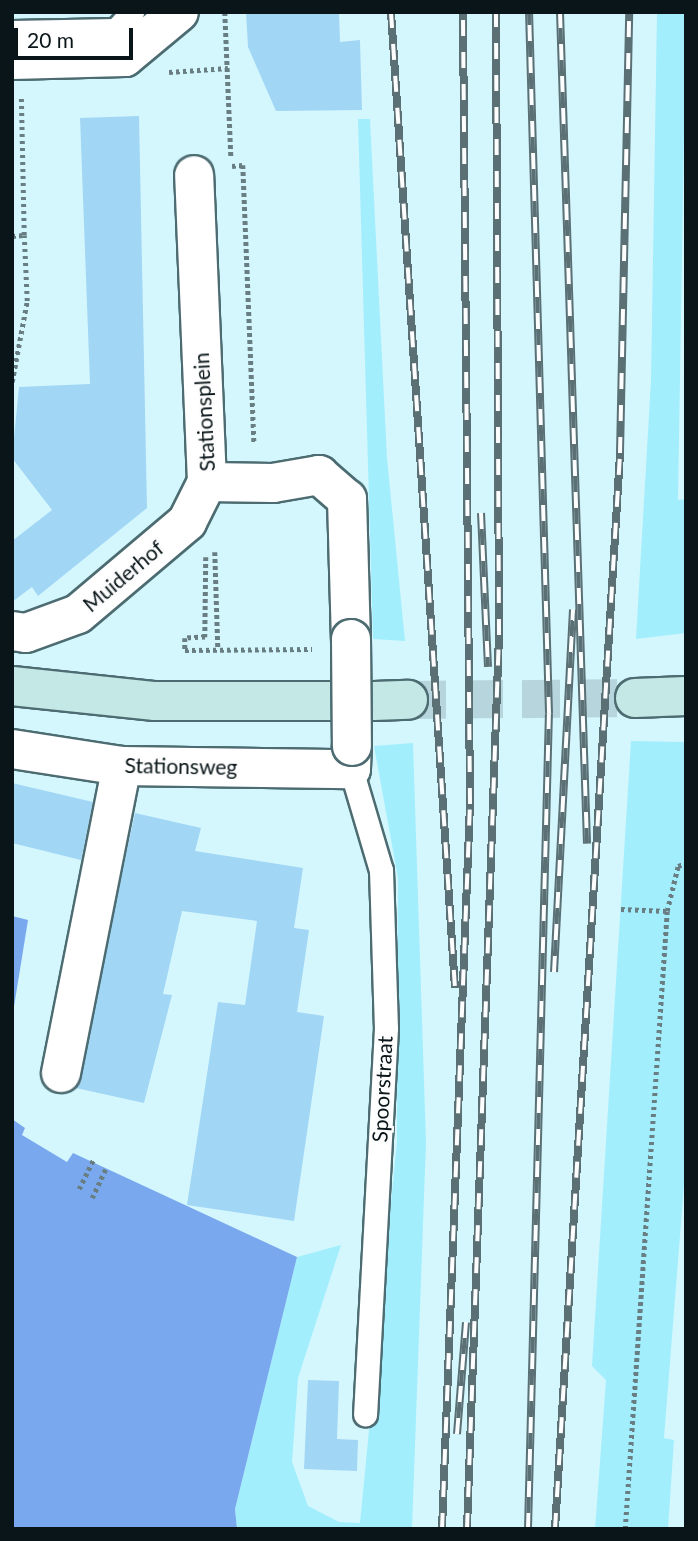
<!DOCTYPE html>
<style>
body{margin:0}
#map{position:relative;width:698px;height:1541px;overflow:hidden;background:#d4f7fe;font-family:Lato,sans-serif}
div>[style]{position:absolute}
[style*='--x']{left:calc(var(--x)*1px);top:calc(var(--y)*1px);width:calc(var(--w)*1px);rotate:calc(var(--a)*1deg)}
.green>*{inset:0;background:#a3eefd}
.water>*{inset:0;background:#79a8ee}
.building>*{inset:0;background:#a2d6f5}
.secondary-tunnel>*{height:38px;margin-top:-19px;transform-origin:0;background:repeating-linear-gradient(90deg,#b6d5dc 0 38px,transparent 0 57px)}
.path>*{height:4.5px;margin-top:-2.25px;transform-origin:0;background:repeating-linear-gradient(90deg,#687e83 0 3.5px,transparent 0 7px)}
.roads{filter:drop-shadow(2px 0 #4d6c72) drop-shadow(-2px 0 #4d6c72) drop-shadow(0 2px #4d6c72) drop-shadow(0 -2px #4d6c72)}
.service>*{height:23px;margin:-11.5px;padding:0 11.5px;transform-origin:11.5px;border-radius:11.5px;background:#fff}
.minor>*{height:38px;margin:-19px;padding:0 19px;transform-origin:19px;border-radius:19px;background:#fff}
.secondary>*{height:38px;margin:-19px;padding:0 19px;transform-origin:19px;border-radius:19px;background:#c3e8e6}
.rail>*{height:8px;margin-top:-4px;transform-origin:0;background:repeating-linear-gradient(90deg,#fdfdfd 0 16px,#5b7075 0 32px);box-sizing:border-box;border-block:2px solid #5b7075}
.bridges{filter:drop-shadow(2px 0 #4d6c72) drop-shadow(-2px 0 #4d6c72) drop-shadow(0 2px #4d6c72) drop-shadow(0 -2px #4d6c72)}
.minor-bridge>*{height:38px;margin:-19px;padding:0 19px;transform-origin:19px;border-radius:19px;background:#fff}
span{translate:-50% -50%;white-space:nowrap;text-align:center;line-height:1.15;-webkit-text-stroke:5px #fdfdfd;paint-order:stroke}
.street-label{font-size:21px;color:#091518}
.frame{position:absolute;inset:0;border:14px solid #091518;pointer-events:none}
.scale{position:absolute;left:14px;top:28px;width:119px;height:32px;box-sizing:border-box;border:4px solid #091518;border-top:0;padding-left:9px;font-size:21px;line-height:24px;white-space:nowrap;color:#091518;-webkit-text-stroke:5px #fdfdfd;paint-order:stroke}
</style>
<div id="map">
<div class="green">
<i style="clip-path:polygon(657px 12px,686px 12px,678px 500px,686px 499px,686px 633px,636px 639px,651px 380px)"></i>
<i style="clip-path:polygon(358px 119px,370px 119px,387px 458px,405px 641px,373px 639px)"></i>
<i style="clip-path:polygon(631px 741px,686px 742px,686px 1160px,664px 1438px,674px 1440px,668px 1529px,595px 1529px,606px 1380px,592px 1366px)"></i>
<i style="clip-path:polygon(413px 743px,426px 1142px,412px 1529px,237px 1529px,235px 1509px,297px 1257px,341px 1245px,298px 1378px,292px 1462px,308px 1506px,339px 1522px,360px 1523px,397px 1141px,398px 878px,374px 746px)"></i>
</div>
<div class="water">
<i style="clip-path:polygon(12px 916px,28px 920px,12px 1019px)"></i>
<i style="clip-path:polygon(12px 1119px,25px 1128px,22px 1135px,67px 1162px,73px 1153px,297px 1257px,235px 1509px,237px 1529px,12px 1529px)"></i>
</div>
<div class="building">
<i style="clip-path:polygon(246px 12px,339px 12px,340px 42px,360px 40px,362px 110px,276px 111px,248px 47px)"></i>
<i style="clip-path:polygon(139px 116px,147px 508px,38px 596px,32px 587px,12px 602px,12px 541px,52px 510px,12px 458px,19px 387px,90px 384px,80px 118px)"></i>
<i style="clip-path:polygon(12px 783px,93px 802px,81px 860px,12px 843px)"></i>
<i style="clip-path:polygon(135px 813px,201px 828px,195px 851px,303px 868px,294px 928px,309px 930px,297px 1012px,324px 1016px,294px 1221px,187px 1205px,218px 1002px,245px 1005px,257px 921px,182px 911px,163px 994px,172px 995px,144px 1103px,76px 1088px)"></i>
<i style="clip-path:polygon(308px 1380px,339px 1381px,337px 1439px,358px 1440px,357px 1471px,304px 1469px)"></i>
</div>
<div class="secondary-tunnel">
<i style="--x:408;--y:700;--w:227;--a:-0.5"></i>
</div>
<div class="path">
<i style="--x:225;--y:12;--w:146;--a:87.6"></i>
<i style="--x:169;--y:72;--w:59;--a:-3.9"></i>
<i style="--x:232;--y:166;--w:11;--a:-5"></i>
<i style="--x:243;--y:165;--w:278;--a:87.7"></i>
<i style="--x:12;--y:236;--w:12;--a:-5"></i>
<i style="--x:24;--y:235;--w:138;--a:-91.2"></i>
<i style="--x:12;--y:382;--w:82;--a:-79.5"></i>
<i style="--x:27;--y:301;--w:66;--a:-92.6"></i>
<i style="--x:215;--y:552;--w:97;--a:88.2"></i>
<i style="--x:206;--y:557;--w:80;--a:90.7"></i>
<i style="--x:205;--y:637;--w:20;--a:177"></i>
<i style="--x:185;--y:638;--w:12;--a:90"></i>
<i style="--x:185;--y:650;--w:127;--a:-0.5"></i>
<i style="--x:621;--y:909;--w:46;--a:2.5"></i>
<i style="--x:79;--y:1189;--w:32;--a:-64"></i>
<i style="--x:92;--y:1198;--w:33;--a:-65"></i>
<i style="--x:625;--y:1529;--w:619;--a:-86.11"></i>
<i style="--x:667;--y:911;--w:46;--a:-76.3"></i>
<i style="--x:678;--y:866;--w:9;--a:-21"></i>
</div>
<div class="roads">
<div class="service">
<i style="--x:12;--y:32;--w:104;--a:-1.1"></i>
<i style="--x:116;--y:30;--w:24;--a:-48"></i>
<i style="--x:351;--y:769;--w:105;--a:73.5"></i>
<i style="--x:381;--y:870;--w:158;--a:88.2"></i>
<i style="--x:386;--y:1028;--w:387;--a:93.1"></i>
</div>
<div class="minor">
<i style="--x:12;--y:60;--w:113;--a:-1.5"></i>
<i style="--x:125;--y:57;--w:70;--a:-39.8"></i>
<i style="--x:207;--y:482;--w:66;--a:0.9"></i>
<i style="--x:273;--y:483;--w:47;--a:-9.9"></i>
<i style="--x:319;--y:475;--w:37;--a:41"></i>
<i style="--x:347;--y:499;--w:140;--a:88.4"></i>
<i style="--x:12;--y:631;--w:14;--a:8"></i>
<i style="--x:26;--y:633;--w:55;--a:-20.1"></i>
<i style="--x:78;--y:614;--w:143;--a:-40.2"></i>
<i style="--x:187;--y:522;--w:45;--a:-63.4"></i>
<i style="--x:207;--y:482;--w:307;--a:-92.4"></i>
<i style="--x:12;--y:749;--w:111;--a:8.8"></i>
<i style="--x:122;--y:766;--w:229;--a:0.8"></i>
<i style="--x:351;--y:769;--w:23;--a:-88"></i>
<i style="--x:61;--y:1073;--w:313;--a:-78.8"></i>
</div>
<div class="secondary">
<i style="--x:12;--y:686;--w:144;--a:6"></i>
<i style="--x:155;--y:701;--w:176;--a:0"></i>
<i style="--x:635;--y:698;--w:51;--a:-2.2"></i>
<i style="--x:374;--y:701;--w:34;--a:-2"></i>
</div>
</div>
<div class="rail">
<i style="--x:391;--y:12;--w:978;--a:86.25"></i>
<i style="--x:560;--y:12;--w:832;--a:88.14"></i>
<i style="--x:481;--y:513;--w:154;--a:87.4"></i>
<i style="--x:554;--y:972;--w:363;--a:-87"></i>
<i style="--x:457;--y:1434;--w:112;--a:-85.4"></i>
<i style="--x:442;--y:1529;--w:726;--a:-87.79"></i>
<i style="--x:470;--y:804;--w:792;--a:-90.51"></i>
<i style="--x:467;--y:1529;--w:895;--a:-87.95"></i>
<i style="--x:499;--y:635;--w:623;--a:-90.28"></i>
<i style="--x:528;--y:1529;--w:816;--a:-88.53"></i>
<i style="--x:549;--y:713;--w:701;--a:-91.63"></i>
<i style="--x:555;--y:1529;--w:1078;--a:-86.54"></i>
<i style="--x:620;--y:453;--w:441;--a:-88.8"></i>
</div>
<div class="bridges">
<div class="minor-bridge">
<i style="--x:351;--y:639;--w:107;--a:89.5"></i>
</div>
</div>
<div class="street-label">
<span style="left:204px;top:412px;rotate:-93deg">Stationsplein</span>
<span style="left:123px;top:576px;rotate:-40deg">Muiderhof</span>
<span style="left:181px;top:766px;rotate:1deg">Stationsweg</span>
<span style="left:382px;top:1089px;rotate:-87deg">Spoorstraat</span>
</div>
<div class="frame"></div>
<div class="scale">20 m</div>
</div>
